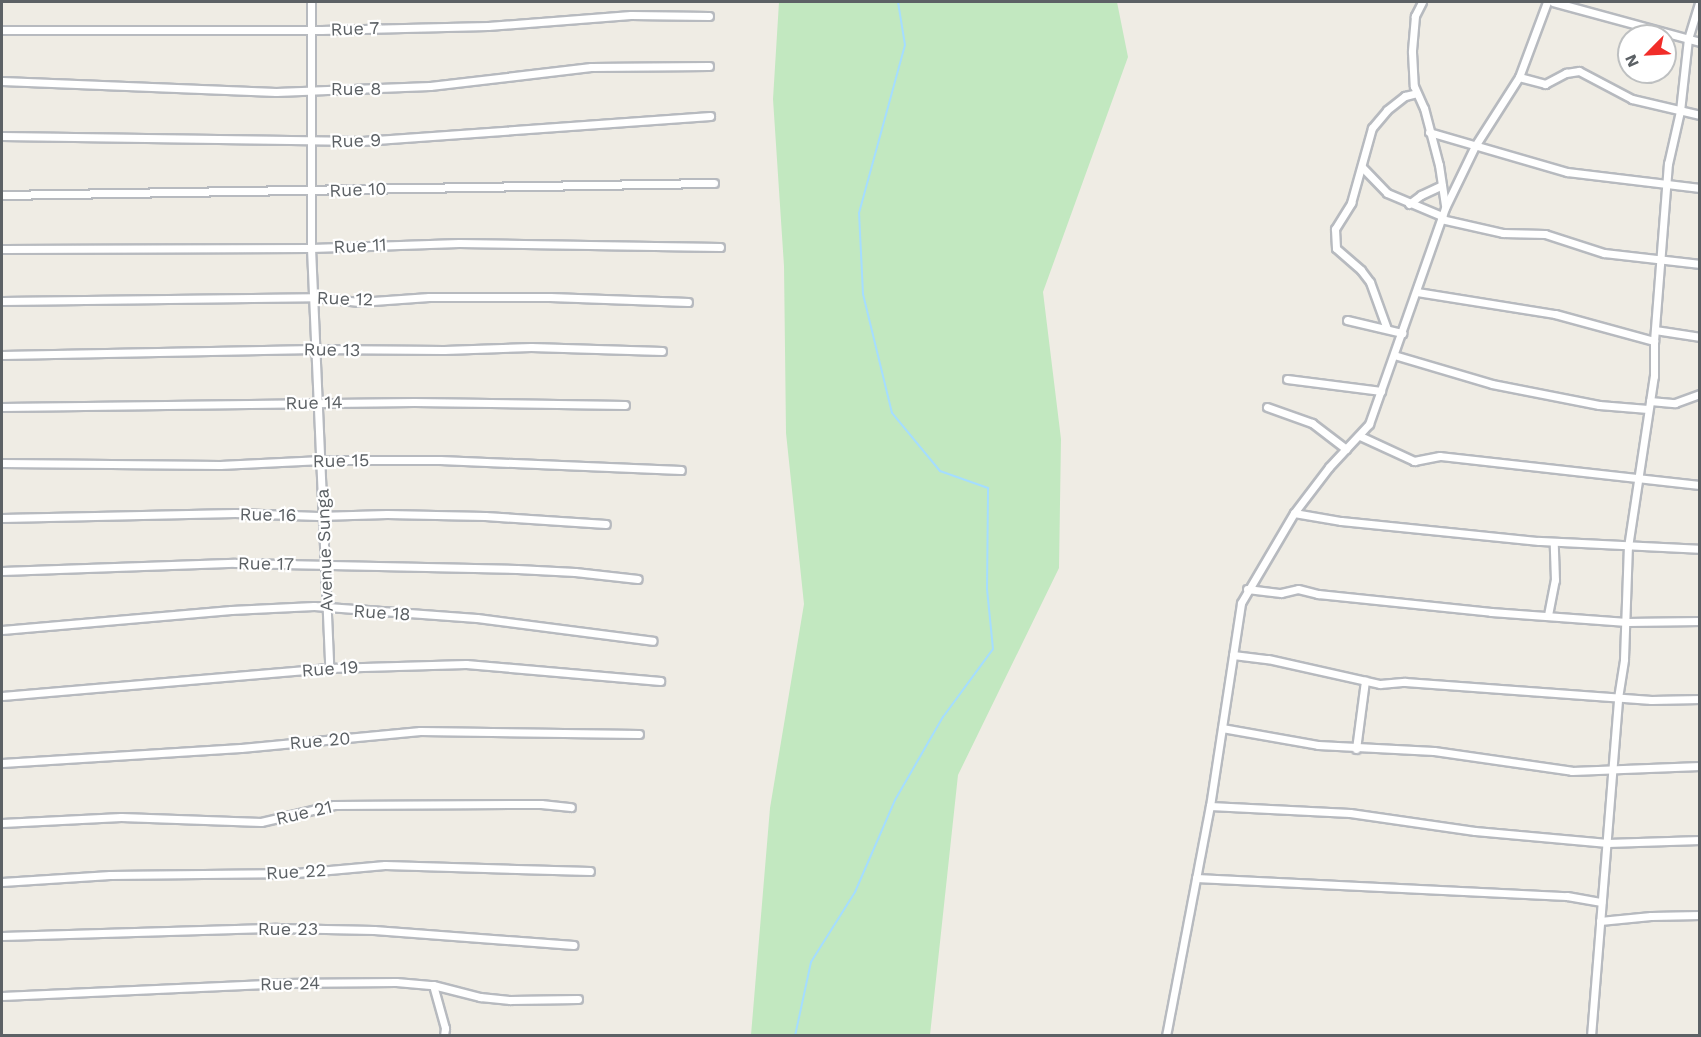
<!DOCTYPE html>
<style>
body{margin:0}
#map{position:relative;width:1701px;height:1037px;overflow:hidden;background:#efece4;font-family:"Work Sans",sans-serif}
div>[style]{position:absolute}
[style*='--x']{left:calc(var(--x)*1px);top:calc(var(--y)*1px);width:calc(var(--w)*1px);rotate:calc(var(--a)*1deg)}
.green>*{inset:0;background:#c2e8c0}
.stream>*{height:2px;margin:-1px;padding:0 1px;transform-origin:1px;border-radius:1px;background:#a5ddff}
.roads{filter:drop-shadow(2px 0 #b7babf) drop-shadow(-2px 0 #b7babf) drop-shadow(0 2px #b7babf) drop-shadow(0 -2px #b7babf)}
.minor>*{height:7px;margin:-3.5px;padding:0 3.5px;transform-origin:3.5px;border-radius:3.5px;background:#fff}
span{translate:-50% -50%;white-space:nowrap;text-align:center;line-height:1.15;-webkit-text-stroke:4.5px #fff;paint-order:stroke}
.street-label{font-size:18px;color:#5c6165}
.frame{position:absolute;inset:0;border:3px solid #5c6165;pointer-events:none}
.north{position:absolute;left:1617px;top:24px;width:60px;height:60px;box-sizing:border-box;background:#fff;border:2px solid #bec0c1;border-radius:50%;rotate:246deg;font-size:16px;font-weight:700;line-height:24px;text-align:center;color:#5c6165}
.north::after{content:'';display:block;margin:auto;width:21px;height:27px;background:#f12d29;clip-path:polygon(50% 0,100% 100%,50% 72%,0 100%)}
</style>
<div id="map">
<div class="green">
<i style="clip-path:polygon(779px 2px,1117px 2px,1128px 57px,1043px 292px,1061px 439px,1059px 568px,958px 775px,930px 1035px,751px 1035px,770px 808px,804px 604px,786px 433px,784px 266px,773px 99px)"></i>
</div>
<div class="stream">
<i style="--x:795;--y:1036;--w:76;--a:-77.8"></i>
<i style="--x:811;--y:962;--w:83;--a:-57.8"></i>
<i style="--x:855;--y:892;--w:100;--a:-66.5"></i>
<i style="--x:895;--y:800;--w:96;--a:-60"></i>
<i style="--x:943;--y:717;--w:84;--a:-53.7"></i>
<i style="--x:993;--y:649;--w:60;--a:-95.7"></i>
<i style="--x:987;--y:589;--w:101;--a:-89.4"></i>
<i style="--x:988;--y:488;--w:51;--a:-160.5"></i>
<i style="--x:940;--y:471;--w:75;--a:-129.6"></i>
<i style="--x:892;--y:413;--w:122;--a:-103.7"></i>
<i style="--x:863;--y:294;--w:81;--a:-92.8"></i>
<i style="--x:859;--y:213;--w:174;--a:-74.7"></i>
<i style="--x:905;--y:45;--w:44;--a:-99.2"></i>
</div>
<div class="roads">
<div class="minor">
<i style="--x:311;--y:2;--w:246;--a:90"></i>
<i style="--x:311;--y:248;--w:420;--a:87.5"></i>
<i style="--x:1422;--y:2;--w:16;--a:117"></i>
<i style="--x:1415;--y:16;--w:36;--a:95"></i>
<i style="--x:1412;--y:52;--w:34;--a:87"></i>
<i style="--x:1414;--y:86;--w:24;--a:66"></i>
<i style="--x:1424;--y:108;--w:59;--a:75.3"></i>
<i style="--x:1439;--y:165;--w:40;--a:81.5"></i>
<i style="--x:1553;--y:2;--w:152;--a:15.2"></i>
<i style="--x:2;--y:30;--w:319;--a:0"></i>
<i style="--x:321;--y:30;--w:167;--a:-1.4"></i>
<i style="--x:488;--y:26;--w:143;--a:-4.4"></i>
<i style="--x:631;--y:15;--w:78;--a:0.7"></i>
<i style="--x:1519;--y:77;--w:27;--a:15"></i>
<i style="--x:1545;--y:84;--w:24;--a:-28"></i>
<i style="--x:1566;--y:73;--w:13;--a:-9"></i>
<i style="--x:1579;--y:71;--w:60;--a:27.8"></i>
<i style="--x:1632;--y:99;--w:70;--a:13.2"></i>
<i style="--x:2;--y:81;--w:274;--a:2.3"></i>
<i style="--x:276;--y:92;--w:154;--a:-2.2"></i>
<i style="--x:430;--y:86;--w:162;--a:-6.7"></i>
<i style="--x:591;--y:67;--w:118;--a:-0.5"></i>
<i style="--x:1429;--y:132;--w:144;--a:16.2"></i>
<i style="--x:1567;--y:172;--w:134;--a:6.9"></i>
<i style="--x:2;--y:136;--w:360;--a:0.8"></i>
<i style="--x:362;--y:141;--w:349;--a:-4.1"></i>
<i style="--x:1362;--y:167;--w:36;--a:46"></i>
<i style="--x:1387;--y:193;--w:60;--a:22.7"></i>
<i style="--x:2;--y:195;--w:712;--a:-0.97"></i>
<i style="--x:1409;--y:204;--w:15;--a:-37"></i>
<i style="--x:1421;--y:195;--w:23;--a:-25"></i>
<i style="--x:1441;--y:219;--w:64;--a:12.7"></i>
<i style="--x:1503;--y:233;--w:42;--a:1.4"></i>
<i style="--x:1545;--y:234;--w:62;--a:17.9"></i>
<i style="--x:1604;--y:253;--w:97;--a:6.5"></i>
<i style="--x:2;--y:249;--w:309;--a:-0.2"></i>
<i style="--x:311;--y:248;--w:148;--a:-1.9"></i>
<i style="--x:459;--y:243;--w:261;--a:0.9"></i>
<i style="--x:1417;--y:292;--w:140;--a:9.1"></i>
<i style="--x:1555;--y:314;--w:103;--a:15.3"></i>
<i style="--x:2;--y:301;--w:312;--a:-0.7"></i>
<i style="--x:314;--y:297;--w:45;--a:6.3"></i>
<i style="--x:359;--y:302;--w:70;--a:-4.1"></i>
<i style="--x:429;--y:297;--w:121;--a:0"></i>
<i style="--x:550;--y:297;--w:138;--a:2.1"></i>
<i style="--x:1347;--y:320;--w:57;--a:13.3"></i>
<i style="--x:1387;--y:329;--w:50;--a:-109.9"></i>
<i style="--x:1370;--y:282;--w:15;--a:-127"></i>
<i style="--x:1361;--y:270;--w:33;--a:-139"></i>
<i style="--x:1336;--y:248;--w:19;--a:-93"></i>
<i style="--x:1335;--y:229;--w:31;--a:-58"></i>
<i style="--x:1351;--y:203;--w:78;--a:-74.4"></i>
<i style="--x:1372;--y:128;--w:23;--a:-50"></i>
<i style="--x:1387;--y:110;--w:23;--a:-38"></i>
<i style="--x:1405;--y:96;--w:12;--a:-14"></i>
<i style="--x:1655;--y:330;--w:46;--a:8.8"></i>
<i style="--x:2;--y:355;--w:313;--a:-1.1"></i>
<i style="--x:315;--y:349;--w:129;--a:0.4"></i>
<i style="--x:444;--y:350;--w:87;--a:-2"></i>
<i style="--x:531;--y:347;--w:131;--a:1.7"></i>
<i style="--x:1394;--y:355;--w:102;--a:16.5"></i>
<i style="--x:1492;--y:384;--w:109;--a:11.1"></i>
<i style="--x:1599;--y:405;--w:49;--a:4.7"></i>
<i style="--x:1287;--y:379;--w:95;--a:7.3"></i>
<i style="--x:1650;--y:401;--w:25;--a:5"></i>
<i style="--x:1675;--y:403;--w:27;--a:-20"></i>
<i style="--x:2;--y:407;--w:412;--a:-0.7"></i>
<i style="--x:414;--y:402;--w:211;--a:0.8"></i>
<i style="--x:1267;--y:407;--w:48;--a:19.6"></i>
<i style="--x:1312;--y:423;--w:43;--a:37.4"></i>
<i style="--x:1360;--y:436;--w:60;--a:24.8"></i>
<i style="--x:1414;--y:461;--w:26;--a:-11"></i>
<i style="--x:1440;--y:456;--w:262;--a:6.4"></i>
<i style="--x:2;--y:463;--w:218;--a:0.5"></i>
<i style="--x:220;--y:465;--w:102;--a:-2.8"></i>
<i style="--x:322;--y:460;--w:118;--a:0"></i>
<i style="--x:440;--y:460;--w:241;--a:2.4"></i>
<i style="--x:1294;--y:513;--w:48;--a:9.7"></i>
<i style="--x:1341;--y:521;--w:199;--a:5.8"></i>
<i style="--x:1539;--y:541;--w:161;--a:2.8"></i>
<i style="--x:2;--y:518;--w:233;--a:-1.2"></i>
<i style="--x:235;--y:513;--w:83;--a:2.1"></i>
<i style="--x:318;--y:516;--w:69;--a:-1.7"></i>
<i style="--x:387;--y:514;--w:98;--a:1.2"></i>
<i style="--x:485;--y:516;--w:121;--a:3.8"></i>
<i style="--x:2;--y:571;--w:233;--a:-2"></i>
<i style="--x:235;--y:563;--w:282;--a:1.2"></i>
<i style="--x:517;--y:569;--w:58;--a:3"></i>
<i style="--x:575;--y:572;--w:63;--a:6.3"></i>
<i style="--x:1247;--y:589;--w:34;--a:7"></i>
<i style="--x:1281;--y:593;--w:17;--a:-13"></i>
<i style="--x:1298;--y:589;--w:21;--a:14"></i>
<i style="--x:1318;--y:594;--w:174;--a:5.9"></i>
<i style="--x:1491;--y:612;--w:136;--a:4.2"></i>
<i style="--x:1627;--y:622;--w:73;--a:-0.8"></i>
<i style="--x:1548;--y:615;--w:36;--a:-79"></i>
<i style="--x:1555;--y:580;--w:38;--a:-92"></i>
<i style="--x:2;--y:630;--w:230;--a:-5"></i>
<i style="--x:231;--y:610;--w:83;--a:-2.8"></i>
<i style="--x:314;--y:606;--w:163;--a:4.2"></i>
<i style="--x:477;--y:618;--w:177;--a:7.4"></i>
<i style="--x:1233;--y:655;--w:35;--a:7"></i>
<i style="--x:1268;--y:659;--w:115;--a:12.6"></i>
<i style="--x:1380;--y:684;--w:25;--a:-5"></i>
<i style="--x:1405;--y:682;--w:247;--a:4.2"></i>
<i style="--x:1651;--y:700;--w:49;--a:-1.2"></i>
<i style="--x:2;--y:696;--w:328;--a:-4.9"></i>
<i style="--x:329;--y:668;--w:137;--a:-1.7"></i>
<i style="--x:466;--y:664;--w:195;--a:5"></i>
<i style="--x:1222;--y:728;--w:97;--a:10"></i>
<i style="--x:1318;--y:745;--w:116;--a:3"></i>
<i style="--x:1434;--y:751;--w:139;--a:8.2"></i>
<i style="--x:1572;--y:771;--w:128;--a:-2.2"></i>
<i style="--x:1356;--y:749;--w:69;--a:-82.5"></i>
<i style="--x:2;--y:763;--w:239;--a:-3.6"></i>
<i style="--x:241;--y:748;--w:180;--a:-5.4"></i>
<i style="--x:420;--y:731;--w:219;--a:0.8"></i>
<i style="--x:1210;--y:806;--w:140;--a:2.9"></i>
<i style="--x:1350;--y:813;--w:126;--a:8.2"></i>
<i style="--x:1475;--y:831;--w:133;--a:5.2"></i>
<i style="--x:1607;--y:843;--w:93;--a:-1.8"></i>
<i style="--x:2;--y:823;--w:119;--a:-2.9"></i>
<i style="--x:121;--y:817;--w:140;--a:2"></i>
<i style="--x:261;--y:822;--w:75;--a:-13.1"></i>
<i style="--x:334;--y:805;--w:207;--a:-0.3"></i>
<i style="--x:541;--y:804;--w:30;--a:6"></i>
<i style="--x:1196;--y:878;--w:371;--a:2.8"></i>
<i style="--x:1567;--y:896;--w:35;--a:10"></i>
<i style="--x:2;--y:882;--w:108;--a:-3.7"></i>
<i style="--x:110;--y:875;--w:186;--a:-0.6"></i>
<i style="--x:296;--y:873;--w:89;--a:-5.1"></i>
<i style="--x:385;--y:865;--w:205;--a:1.7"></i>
<i style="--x:1600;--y:921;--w:51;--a:-5.6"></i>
<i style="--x:1651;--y:916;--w:49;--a:-1.2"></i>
<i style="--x:2;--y:936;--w:275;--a:-1.7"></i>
<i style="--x:277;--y:928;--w:97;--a:1.2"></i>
<i style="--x:374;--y:930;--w:200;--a:4.3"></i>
<i style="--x:433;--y:985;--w:45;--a:74.4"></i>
<i style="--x:445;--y:1028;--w:8;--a:97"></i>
<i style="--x:2;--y:996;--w:281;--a:-2.6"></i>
<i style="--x:283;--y:983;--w:113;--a:-0.5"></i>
<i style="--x:396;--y:982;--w:37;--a:5"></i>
<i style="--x:433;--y:985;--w:49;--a:14.3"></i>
<i style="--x:480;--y:997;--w:30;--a:6"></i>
<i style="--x:510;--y:1000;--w:68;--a:-0.8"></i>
<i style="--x:1166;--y:1036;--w:234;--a:-79.2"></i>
<i style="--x:1210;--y:806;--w:205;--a:-81.3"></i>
<i style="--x:1241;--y:603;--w:104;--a:-59.5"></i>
<i style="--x:1294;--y:513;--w:58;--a:-52.7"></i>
<i style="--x:1329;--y:467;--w:59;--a:-47.1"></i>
<i style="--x:1369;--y:424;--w:229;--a:-70.6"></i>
<i style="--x:1445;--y:208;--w:69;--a:-64.2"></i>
<i style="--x:1475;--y:146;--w:82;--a:-57.5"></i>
<i style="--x:1519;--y:77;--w:80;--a:-69.5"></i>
<i style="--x:1591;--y:1036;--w:339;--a:-85.4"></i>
<i style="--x:1618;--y:698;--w:39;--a:-81"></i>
<i style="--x:1624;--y:659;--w:112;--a:-88"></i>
<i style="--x:1628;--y:547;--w:173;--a:-81.4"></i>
<i style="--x:1654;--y:376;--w:35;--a:-90"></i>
<i style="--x:1654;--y:341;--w:178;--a:-85.5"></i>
<i style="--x:1668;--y:164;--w:54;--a:-77.2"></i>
<i style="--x:1680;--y:111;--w:72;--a:-83.7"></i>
<i style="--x:1688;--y:39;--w:39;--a:-73"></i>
</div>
</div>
<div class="street-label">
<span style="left:355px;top:29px;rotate:-2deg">Rue 7</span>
<span style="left:356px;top:89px">Rue 8</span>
<span style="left:356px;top:141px;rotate:-2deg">Rue 9</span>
<span style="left:358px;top:190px;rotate:-2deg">Rue 10</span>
<span style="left:360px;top:246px;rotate:-3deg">Rue 11</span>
<span style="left:345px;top:299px;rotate:2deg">Rue 12</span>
<span style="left:332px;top:350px;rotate:1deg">Rue 13</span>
<span style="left:314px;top:403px;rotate:-1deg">Rue 14</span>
<span style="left:341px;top:461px;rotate:-1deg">Rue 15</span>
<span style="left:268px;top:515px;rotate:1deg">Rue 16</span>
<span style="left:325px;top:550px;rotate:-92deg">Avenue Sunga</span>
<span style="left:266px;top:564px;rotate:1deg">Rue 17</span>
<span style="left:382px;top:613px;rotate:4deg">Rue 18</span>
<span style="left:330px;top:669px;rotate:-4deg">Rue 19</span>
<span style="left:320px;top:741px;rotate:-5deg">Rue 20</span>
<span style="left:304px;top:813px;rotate:-13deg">Rue 21</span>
<span style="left:296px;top:872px;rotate:-3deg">Rue 22</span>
<span style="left:288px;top:929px">Rue 23</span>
<span style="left:290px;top:984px;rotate:-1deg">Rue 24</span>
</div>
<div class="frame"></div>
<div class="north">N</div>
</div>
